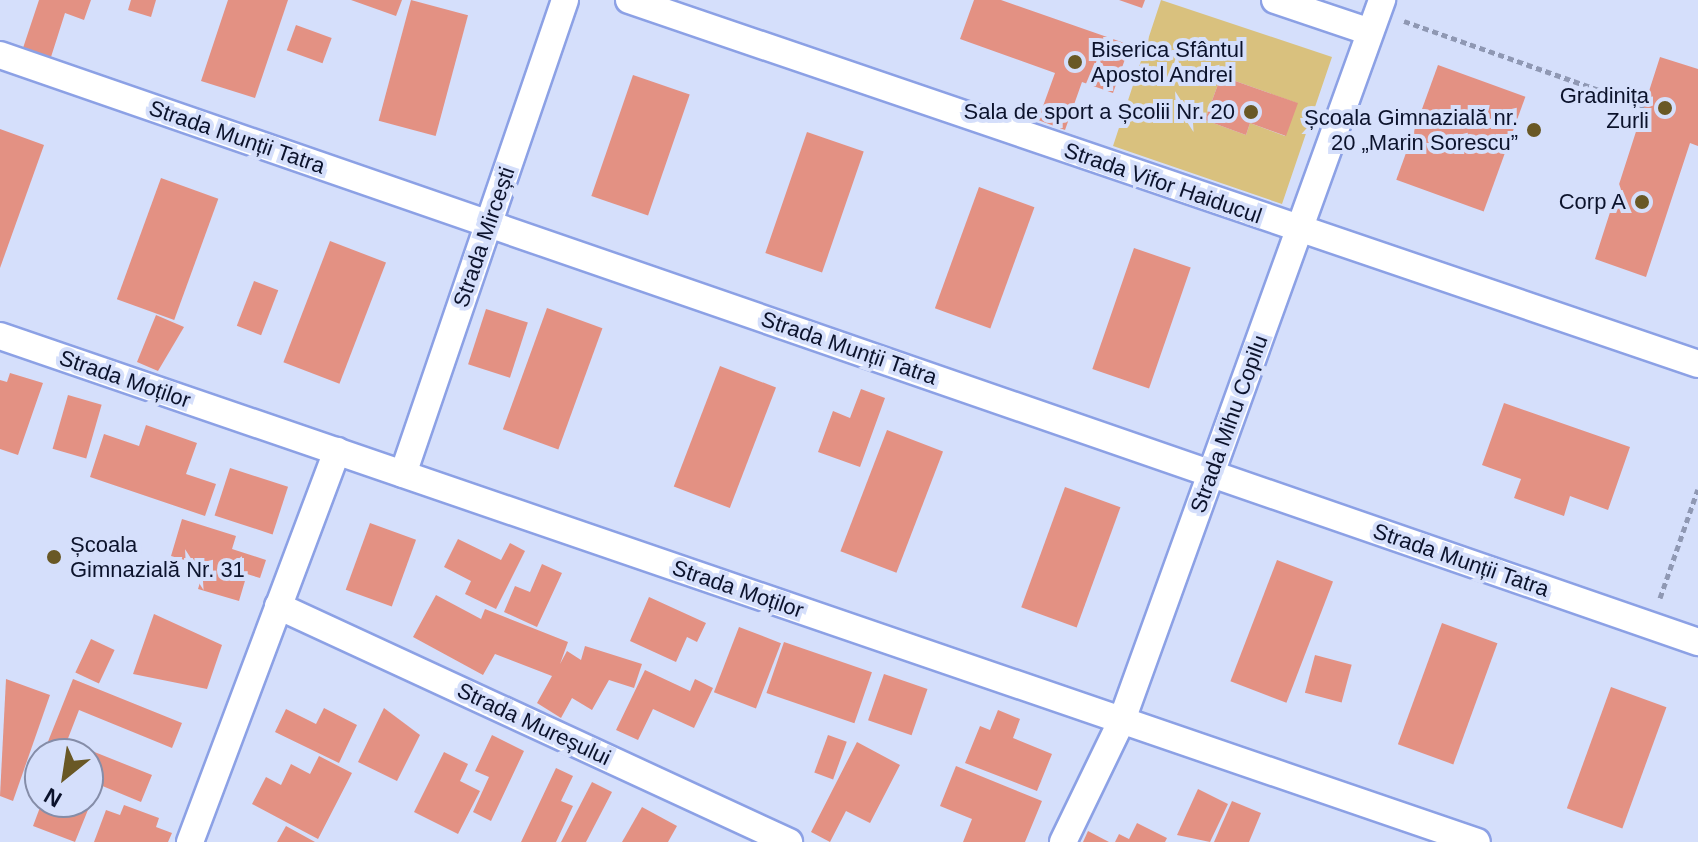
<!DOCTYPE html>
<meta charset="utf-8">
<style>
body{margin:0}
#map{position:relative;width:1698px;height:842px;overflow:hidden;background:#d5dffb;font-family:Helvetica,sans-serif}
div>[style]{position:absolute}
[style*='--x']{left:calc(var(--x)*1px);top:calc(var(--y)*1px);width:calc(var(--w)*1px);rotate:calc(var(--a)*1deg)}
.green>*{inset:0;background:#d9c17e}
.building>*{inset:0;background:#e39183;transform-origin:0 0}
.path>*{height:5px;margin-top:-2.5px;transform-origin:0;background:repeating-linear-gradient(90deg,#8f98b3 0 6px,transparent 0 10px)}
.roads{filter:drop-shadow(2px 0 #8ca1e5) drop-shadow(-2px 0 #8ca1e5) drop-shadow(0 2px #8ca1e5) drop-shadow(0 -2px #8ca1e5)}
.street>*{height:26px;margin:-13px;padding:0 13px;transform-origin:13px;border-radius:13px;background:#fff}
.dots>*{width:22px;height:22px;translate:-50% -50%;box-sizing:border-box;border:4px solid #d5dffb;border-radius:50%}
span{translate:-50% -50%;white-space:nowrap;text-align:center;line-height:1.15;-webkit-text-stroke:8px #d5dffb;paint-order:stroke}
.poi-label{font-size:22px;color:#0c132c}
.left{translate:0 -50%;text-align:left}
.right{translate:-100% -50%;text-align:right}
.street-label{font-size:22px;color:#0c132c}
.north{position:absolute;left:24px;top:738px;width:80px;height:80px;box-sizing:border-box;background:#d5dffb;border:2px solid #858da8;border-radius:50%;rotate:210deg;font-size:22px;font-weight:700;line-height:32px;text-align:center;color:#0c132c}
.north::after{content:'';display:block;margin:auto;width:28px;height:36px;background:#695825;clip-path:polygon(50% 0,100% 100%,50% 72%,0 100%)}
</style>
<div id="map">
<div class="green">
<i style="clip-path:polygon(evenodd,1161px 0,1332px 57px,1282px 204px,1113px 146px,1161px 0,1221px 76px,1297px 103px,1285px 136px,1250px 123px,1246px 135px,1205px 120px,1221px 76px)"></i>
</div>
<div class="building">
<i style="clip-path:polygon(39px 0,91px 0,84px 20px,65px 13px,51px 57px,23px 48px)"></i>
<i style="clip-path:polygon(131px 0,156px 0,151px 17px,128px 10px)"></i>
<i style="clip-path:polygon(228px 0,288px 0,255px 98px,201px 81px)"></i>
<i style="clip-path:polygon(351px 0,402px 0,396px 16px)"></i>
<i style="left:411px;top:0;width:59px;height:125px;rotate:15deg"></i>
<i style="clip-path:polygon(974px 0,1001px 0,1130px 45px,1113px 93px,1082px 82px,1065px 130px,1038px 120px,1055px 73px,960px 39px)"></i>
<i style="clip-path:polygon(1119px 0,1145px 0,1142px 8px)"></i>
<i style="left:296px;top:25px;width:38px;height:27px;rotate:20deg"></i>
<i style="clip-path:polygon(1660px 57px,1698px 69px,1698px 146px,1690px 143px,1646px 277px,1595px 259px)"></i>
<i style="left:1438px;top:65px;width:93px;height:122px;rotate:20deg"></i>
<i style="left:633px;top:75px;width:60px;height:128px;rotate:19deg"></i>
<i style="clip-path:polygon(1221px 76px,1298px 103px,1286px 136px,1250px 123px,1246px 135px,1205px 120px)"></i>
<i style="clip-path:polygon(0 129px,44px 145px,0 268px)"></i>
<i style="left:807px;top:132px;width:60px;height:128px;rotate:19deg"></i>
<i style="left:161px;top:178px;width:61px;height:129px;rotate:20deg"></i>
<i style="left:979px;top:187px;width:59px;height:129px;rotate:20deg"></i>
<i style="left:330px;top:241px;width:60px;height:130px;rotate:21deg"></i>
<i style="left:1134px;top:248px;width:60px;height:128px;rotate:19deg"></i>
<i style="left:254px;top:281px;width:26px;height:48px;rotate:21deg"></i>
<i style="left:547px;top:308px;width:59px;height:129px;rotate:20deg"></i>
<i style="left:486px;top:309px;width:44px;height:58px;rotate:18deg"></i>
<i style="clip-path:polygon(156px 315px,184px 327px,158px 371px,137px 362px)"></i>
<i style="left:720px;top:366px;width:60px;height:129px;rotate:21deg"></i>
<i style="clip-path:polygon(10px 373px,43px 383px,18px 455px,0 449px,0 380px,7px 382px)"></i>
<i style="clip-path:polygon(861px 389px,885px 398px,860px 467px,818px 452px,833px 411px,850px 418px)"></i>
<i style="left:68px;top:395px;width:35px;height:56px;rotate:16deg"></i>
<i style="clip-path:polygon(1504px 403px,1630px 447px,1608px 510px,1570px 496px,1564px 516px,1514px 498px,1521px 479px,1482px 465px)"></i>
<i style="clip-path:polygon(146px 425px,197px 443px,186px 474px,216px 484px,205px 516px,90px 477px,104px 434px,139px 446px)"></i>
<i style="left:887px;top:430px;width:60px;height:130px;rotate:21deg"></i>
<i style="left:230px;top:468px;width:61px;height:50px;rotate:18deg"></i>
<i style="left:1065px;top:487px;width:59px;height:128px;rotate:20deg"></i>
<i style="clip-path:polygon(182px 519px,236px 536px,232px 549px,266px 560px,260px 578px,247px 574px,239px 601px,198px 589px,205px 566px,171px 556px)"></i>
<i style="left:370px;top:523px;width:49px;height:71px;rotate:20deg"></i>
<i style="clip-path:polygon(458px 539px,501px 560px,510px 543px,525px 551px,496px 609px,465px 594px,471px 581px,444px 567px)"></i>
<i style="left:1277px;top:560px;width:60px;height:130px;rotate:21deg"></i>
<i style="clip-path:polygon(542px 564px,562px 573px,537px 627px,504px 612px,515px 586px,530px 592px)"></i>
<i style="clip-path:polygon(436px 595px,481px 619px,485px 609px,568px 642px,560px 664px,567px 651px,581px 660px,585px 646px,642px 664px,634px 688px,609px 680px,592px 710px,572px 698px,561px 718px,537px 703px,552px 676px,495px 654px,483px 675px,413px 637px)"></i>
<i style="clip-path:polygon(649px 597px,706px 623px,697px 642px,687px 637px,676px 662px,630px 641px)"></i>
<i style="clip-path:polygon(154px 614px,222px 645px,207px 689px,133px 674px)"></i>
<i style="left:1442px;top:623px;width:59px;height:129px;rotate:20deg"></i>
<i style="left:739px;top:627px;width:45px;height:70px;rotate:21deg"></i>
<i style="left:91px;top:639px;width:26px;height:37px;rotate:25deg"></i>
<i style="left:784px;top:642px;width:93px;height:54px;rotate:19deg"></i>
<i style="left:1315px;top:655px;width:38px;height:39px;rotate:15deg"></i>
<i style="clip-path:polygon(645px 670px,690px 691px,695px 679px,713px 688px,694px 728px,653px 709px,638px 740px,616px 730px)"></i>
<i style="left:884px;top:674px;width:46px;height:49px;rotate:19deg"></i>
<i style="clip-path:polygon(6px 679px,50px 695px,13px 801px,0 796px)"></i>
<i style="clip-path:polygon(73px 679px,182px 723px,172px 748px,79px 710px,67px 741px,152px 775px,141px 802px,88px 780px,88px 754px,43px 754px)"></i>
<i style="left:1611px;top:687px;width:59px;height:129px;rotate:20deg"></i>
<i style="clip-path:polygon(324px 708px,357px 725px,339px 763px,275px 732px,286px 709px,316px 724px)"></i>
<i style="clip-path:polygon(384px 708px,420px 735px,397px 781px,358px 762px)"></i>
<i style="clip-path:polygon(998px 710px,1020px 719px,1013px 738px,1052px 754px,1037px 791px,965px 763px,980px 726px,990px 730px)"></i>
<i style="clip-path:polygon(492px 735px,524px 751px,491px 821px,473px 812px,489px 777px,475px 771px)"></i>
<i style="left:828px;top:735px;width:20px;height:40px;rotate:20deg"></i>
<i style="clip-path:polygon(857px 742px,900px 765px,870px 823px,846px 811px,830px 842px,811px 832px)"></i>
<i style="clip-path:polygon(444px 752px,468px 764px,460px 781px,480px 791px,458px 834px,414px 812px)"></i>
<i style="clip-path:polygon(319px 756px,352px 773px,318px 839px,252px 804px,266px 777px,281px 785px,291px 764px,310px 774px)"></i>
<i style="clip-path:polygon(956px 766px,1042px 801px,1025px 842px,963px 842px,972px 819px,940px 806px)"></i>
<i style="clip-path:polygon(556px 768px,573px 776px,561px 801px,573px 806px,556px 842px,521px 842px)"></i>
<i style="clip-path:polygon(592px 782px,612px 792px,586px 842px,561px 842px)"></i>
<i style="clip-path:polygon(88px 787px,96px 790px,75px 842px,33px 826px,42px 802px,88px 802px)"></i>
<i style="clip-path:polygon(1198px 789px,1228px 804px,1210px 842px,1177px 835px)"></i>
<i style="clip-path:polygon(1232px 801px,1261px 813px,1249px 842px,1214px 842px)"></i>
<i style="clip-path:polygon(124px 805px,159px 818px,156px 827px,172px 833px,168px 842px,94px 842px,106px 810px,120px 815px)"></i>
<i style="clip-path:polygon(642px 807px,677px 826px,668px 842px,622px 842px)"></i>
<i style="clip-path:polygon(1137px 823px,1167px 838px,1165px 842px,1115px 842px,1119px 834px,1129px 839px)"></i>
<i style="clip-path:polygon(286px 826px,315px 842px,277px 842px)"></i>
<i style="clip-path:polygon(1088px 831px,1109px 842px,1083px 842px)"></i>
</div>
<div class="path">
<i style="--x:1404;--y:21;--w:255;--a:19.5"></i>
<i style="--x:1660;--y:598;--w:115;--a:-70.8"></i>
</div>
<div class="roads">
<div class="street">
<i style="--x:629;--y:0;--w:1129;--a:18.8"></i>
<i style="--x:1275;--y:0;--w:100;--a:18.6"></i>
<i style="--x:0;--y:55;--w:1797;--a:19.07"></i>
<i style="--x:0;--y:336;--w:1561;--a:18.91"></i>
<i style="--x:403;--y:474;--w:501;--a:-71.13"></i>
<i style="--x:278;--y:606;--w:563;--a:24.79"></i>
<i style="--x:190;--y:842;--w:418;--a:-69.4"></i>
<i style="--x:1063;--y:842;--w:136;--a:-64.2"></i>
<i style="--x:1122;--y:720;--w:766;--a:-70.14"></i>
</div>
</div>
<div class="dots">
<i style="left:1075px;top:62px;background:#695825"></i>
<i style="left:1665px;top:108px;background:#695825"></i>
<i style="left:1251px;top:112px;background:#695825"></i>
<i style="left:1534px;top:130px;background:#695825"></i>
<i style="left:1642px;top:202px;background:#695825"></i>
<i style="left:54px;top:557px;background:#695825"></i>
</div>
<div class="poi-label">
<span class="left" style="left:1091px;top:62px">Biserica Sfântul<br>Apostol Andrei</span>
<span class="right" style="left:1649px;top:108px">Gradinița<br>Zurli</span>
<span class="right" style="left:1235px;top:112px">Sala de sport a Școlii Nr. 20</span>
<span class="right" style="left:1518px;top:130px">Școala Gimnazială nr.<br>20 „Marin Sorescu”</span>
<span class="right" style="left:1626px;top:202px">Corp A</span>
<span class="left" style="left:70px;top:557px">Școala<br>Gimnazială Nr. 31</span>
</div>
<div class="street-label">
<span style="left:237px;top:137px;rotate:19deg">Strada Munții Tatra</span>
<span style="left:1163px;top:183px;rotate:19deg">Strada Vifor Haiducul</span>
<span style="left:484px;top:237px;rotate:-71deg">Strada Mircești</span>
<span style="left:849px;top:348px;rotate:19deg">Strada Munții Tatra</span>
<span style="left:125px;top:379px;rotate:19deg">Strada Moților</span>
<span style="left:1229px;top:424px;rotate:-70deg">Strada Mihu Copilu</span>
<span style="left:1461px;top:560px;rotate:19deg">Strada Munții Tatra</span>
<span style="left:738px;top:589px;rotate:19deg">Strada Moților</span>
<span style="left:534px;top:724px;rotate:25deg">Strada Mureșului</span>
</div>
<div class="north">N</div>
</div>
